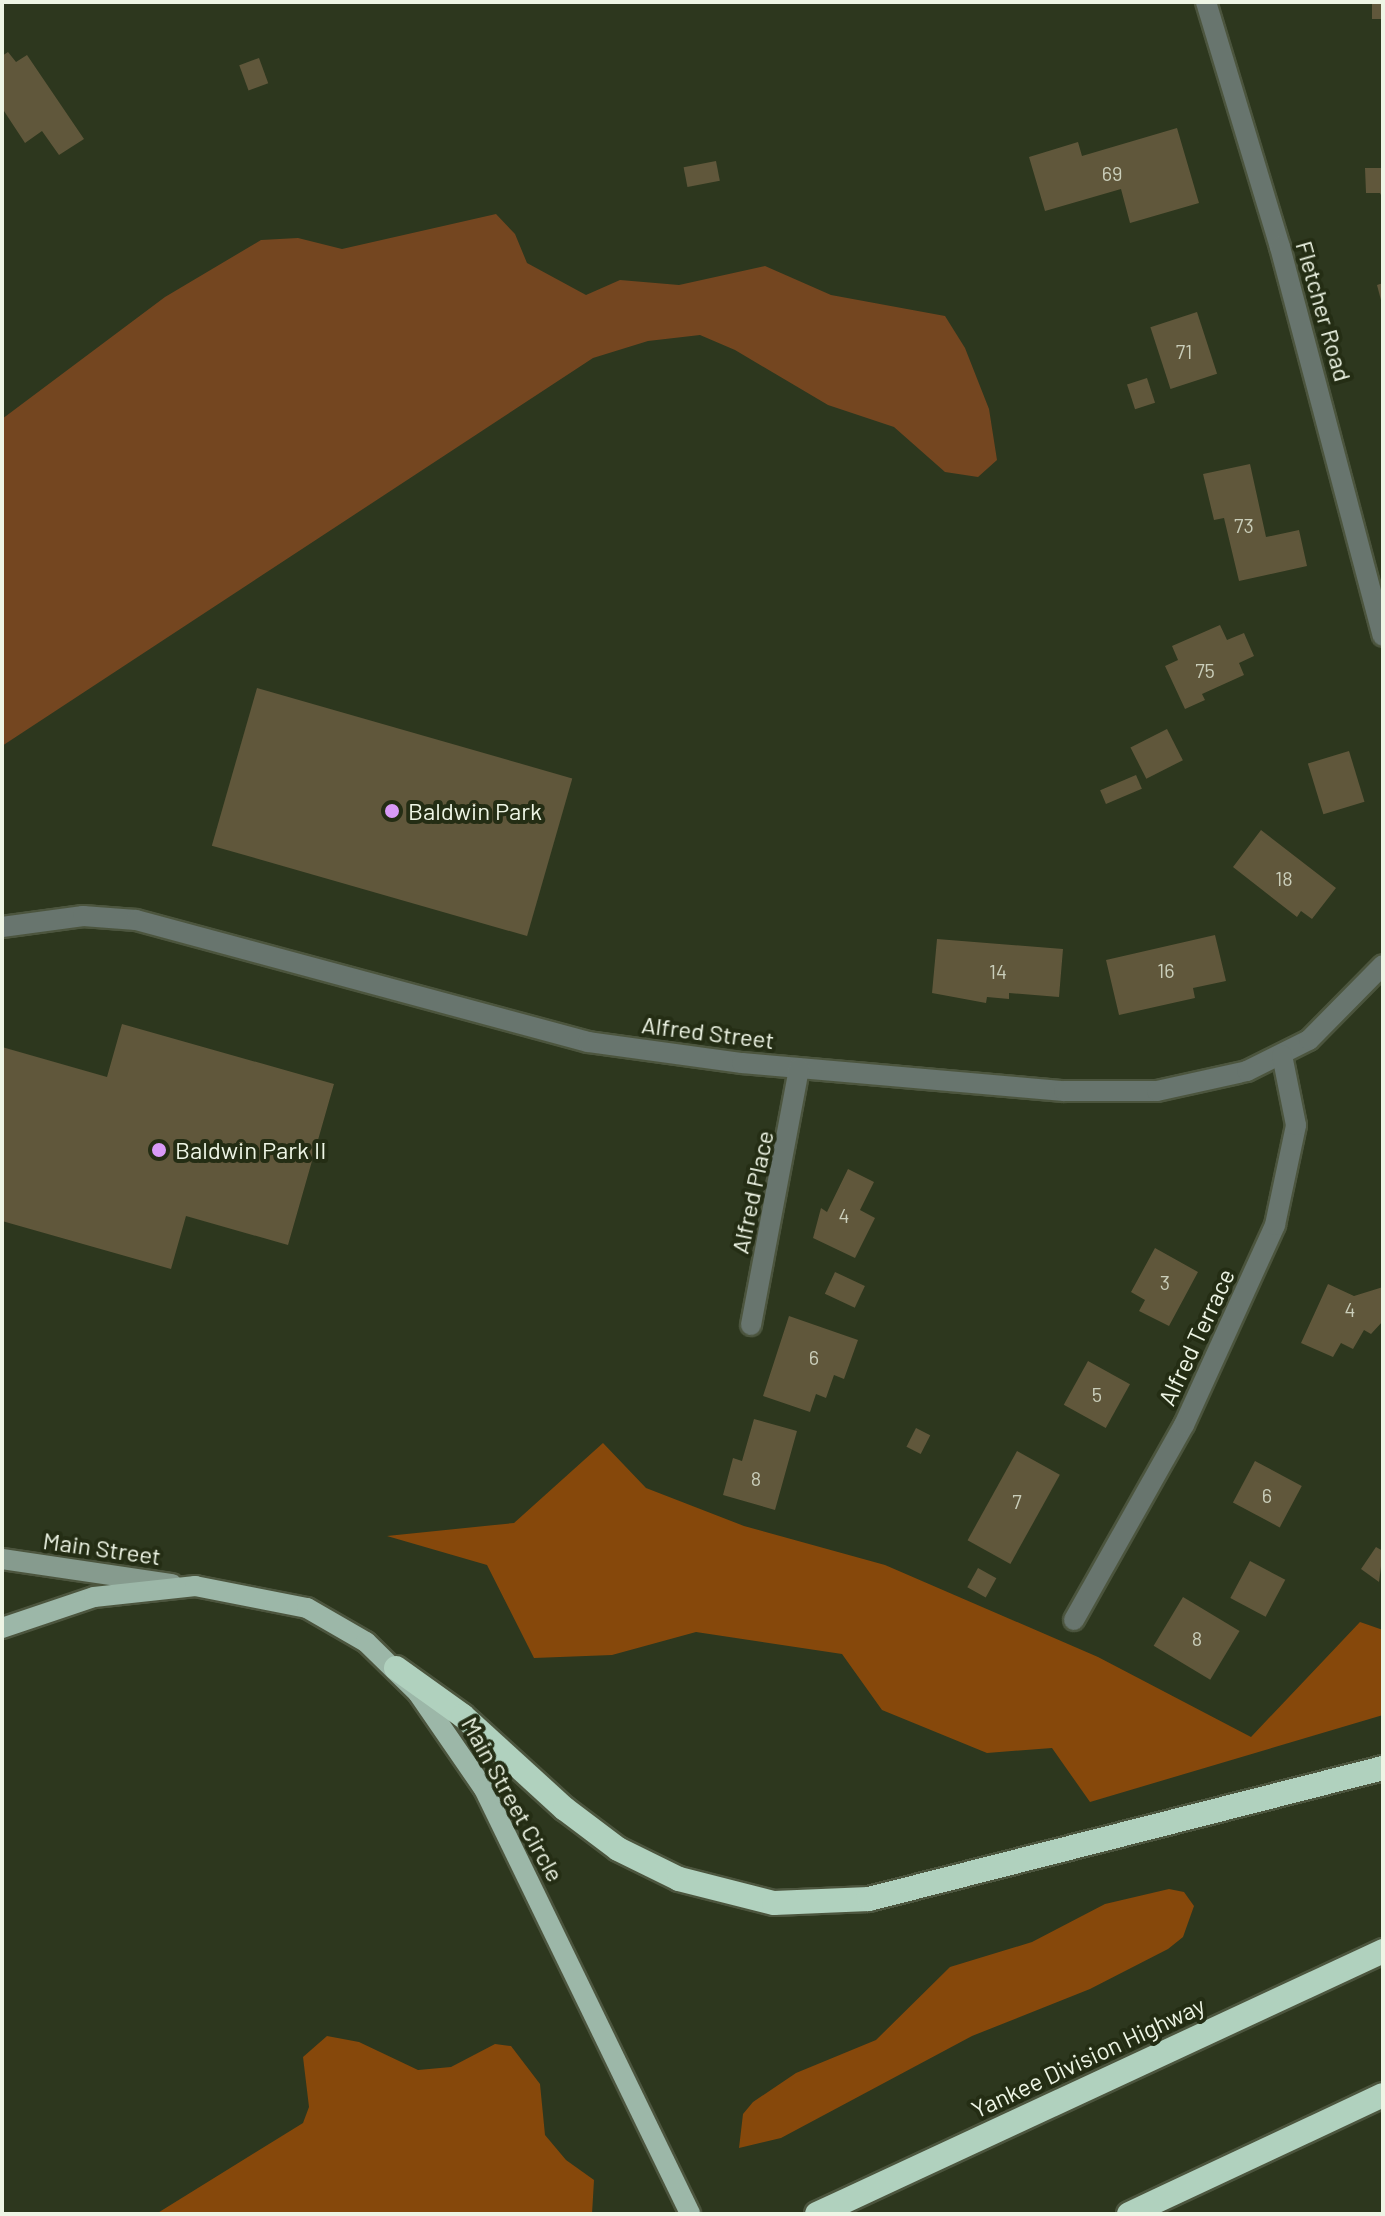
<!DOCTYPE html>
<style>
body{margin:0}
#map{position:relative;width:1385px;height:2216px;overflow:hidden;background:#2d371e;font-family:Barlow,sans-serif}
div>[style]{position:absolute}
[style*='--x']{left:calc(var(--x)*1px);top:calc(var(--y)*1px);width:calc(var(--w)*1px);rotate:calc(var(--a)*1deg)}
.green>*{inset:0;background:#744620}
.forest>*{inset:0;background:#86480b}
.building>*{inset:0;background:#60573b;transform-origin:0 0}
.roads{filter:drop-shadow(2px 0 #4c553e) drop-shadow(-2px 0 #4c553e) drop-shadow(0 2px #4c553e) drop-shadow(0 -2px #4c553e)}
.street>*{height:20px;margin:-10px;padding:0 10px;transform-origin:10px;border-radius:10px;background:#68756e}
.secondary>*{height:20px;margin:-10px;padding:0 10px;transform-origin:10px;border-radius:10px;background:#869b8e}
.primary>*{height:20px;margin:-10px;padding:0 10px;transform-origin:10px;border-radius:10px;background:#9cb7a8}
.highway>*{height:24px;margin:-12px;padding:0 12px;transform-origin:12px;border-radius:12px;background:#b0d1be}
.dots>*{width:22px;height:22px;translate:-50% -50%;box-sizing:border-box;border:4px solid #242d14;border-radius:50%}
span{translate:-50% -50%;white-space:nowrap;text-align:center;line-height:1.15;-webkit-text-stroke:8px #242d14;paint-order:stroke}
.number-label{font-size:20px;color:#caceba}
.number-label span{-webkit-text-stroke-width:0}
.street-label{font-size:24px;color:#eef5e5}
.poi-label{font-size:24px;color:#eef5e5}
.left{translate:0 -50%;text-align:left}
.frame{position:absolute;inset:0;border:4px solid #eef5e5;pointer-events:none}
</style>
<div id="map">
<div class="green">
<i style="clip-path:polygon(496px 214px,515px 234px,527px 263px,586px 295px,620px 280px,679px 285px,765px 266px,831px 295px,945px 316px,965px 348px,989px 409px,997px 460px,978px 477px,945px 472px,894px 427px,828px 405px,735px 350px,700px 335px,648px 341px,593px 358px,2px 746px,2px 419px,165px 297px,261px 240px,298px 238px,342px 249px)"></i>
</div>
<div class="forest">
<i style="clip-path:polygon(603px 1443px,646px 1488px,744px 1526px,885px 1565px,1098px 1657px,1251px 1737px,1360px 1622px,1383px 1630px,1383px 1715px,1090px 1802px,1052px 1748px,987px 1753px,882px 1710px,842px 1654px,696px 1632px,612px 1655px,534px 1658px,487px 1565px,387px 1536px,514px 1523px)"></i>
<i style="clip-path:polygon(1169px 1889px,1184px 1892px,1194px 1906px,1183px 1937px,1168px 1949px,1090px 1989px,972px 2036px,781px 2138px,739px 2148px,743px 2114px,753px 2102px,796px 2073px,876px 2040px,950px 1967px,1032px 1942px,1105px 1904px)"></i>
<i style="clip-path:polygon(327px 2036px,359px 2042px,418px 2070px,451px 2067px,495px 2044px,511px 2046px,540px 2084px,545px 2135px,566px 2160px,594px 2180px,592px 2214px,156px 2214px,303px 2123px,309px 2107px,303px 2057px)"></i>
</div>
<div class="building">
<i style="left:1372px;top:2px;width:11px;height:17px"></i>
<i style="clip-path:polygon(8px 52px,16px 62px,27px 55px,84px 139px,59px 155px,42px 131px,25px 143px,2px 108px,2px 56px)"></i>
<i style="left:259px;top:58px;width:27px;height:21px;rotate:70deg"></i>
<i style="clip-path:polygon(1177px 128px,1199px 203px,1130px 223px,1121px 189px,1045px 211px,1029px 157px,1078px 142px,1082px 156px)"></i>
<i style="left:716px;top:161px;width:20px;height:33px;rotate:79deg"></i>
<i style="clip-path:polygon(1365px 168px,1383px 168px,1383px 199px,1380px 193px,1366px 193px)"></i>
<i style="clip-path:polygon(1383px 283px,1383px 303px,1382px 304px,1377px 285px)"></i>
<i style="left:1197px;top:312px;width:65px;height:49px;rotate:72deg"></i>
<i style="left:1147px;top:378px;width:26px;height:21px;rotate:72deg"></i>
<i style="clip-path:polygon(1250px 464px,1266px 537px,1299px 530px,1307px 566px,1239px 581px,1224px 518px,1214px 520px,1203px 474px)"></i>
<i style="clip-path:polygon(1220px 625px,1227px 640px,1244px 633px,1254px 656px,1239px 663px,1244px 675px,1202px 694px,1205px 700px,1185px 709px,1165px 666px,1178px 660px,1172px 646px)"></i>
<i style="left:257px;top:688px;width:328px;height:164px;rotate:16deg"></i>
<i style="left:1167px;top:729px;width:35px;height:41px;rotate:63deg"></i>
<i style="left:1349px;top:751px;width:53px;height:43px;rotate:73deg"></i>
<i style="left:1136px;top:775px;width:15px;height:39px;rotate:67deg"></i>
<i style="clip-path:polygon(1261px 830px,1336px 888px,1312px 919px,1301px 911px,1297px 917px,1233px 867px)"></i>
<i style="clip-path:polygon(1215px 935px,1226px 981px,1193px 988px,1195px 998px,1119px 1015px,1106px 960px)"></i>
<i style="clip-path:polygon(937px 939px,1063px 949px,1059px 997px,1009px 993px,1009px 999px,987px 997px,986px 1003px,932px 993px)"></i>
<i style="clip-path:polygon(122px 1024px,334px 1084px,288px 1245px,186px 1216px,171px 1269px,2px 1221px,2px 1047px,107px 1077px)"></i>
<i style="clip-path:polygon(848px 1169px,874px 1182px,860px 1210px,875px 1218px,855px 1258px,813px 1238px,821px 1208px,827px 1212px)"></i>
<i style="clip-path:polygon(1155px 1248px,1198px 1272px,1169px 1326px,1139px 1311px,1145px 1300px,1131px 1292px)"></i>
<i style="left:835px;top:1272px;width:33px;height:24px;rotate:25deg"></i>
<i style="clip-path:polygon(1328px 1284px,1354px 1296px,1383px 1287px,1383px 1321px,1371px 1334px,1364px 1330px,1353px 1349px,1341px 1343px,1333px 1357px,1301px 1343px)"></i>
<i style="clip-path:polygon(789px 1316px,858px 1340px,844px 1379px,834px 1375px,826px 1398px,816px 1394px,810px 1412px,763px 1396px)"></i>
<i style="left:1088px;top:1361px;width:48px;height:50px;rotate:29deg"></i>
<i style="clip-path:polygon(754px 1419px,797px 1431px,775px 1510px,723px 1495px,733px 1458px,742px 1461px)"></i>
<i style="left:916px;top:1428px;width:16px;height:21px;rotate:27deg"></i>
<i style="left:1017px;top:1451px;width:49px;height:102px;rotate:29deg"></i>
<i style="left:1255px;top:1461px;width:53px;height:47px;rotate:28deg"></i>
<i style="clip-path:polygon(1376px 1547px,1383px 1551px,1379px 1582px,1361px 1569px)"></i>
<i style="left:1250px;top:1561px;width:40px;height:42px;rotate:28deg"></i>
<i style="left:978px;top:1568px;width:21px;height:22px;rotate:29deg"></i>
<i style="left:1183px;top:1597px;width:66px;height:57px;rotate:31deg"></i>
</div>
<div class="roads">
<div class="street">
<i style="--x:1206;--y:2;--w:256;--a:73.2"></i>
<i style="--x:1280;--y:247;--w:402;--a:75.2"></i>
<i style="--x:2;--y:927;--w:82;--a:-7.7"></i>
<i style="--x:83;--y:916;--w:53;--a:4.3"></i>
<i style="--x:136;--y:920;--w:468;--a:15.1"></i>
<i style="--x:588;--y:1042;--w:155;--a:7.8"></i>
<i style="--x:742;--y:1063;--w:323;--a:5"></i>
<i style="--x:1064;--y:1091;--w:93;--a:0"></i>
<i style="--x:1157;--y:1091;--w:92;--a:-12.5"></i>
<i style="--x:1247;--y:1071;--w:69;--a:-26.6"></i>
<i style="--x:1309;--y:1040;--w:105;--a:-45.4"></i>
<i style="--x:751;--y:1325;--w:261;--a:-79.4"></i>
<i style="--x:1074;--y:1620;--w:224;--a:-60.6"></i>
<i style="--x:1184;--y:1425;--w:220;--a:-65.5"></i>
<i style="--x:1275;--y:1225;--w:102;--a:-78.1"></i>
<i style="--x:1296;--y:1125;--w:71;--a:-101.3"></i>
</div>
<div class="secondary">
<i style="--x:2;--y:1559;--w:172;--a:8.4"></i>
</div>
<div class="primary">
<i style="--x:2;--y:1628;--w:97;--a:-18.6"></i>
<i style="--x:94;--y:1597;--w:102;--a:-6.2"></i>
<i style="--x:195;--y:1586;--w:114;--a:11.1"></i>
<i style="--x:307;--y:1608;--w:68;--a:30"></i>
<i style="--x:366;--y:1642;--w:73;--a:44.4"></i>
<i style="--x:418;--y:1693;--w:116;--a:55.5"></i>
<i style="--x:484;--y:1789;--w:472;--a:64.1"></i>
</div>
<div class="highway">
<i style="--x:396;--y:1668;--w:82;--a:35.6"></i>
<i style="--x:463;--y:1716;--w:138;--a:42.4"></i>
<i style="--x:565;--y:1809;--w:66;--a:37"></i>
<i style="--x:618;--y:1849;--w:68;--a:26.2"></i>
<i style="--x:679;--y:1879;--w:98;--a:14.2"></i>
<i style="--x:774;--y:1903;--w:95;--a:-2.4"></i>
<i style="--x:869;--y:1899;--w:530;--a:-14.3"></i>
<i style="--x:817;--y:2214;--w:624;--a:-24.92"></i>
<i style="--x:1129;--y:2214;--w:280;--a:-25.1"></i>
</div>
</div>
<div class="dots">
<i style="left:392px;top:811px;background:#d99af7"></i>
<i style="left:159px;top:1150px;background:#d99af7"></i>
</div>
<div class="number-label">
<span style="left:1112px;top:173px">69</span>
<span style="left:1184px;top:351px">71</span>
<span style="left:1244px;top:525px">73</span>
<span style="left:1205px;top:670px">75</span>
<span style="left:1284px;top:878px">18</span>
<span style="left:1166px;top:970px">16</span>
<span style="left:998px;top:971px">14</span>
<span style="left:844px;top:1215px">4</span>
<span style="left:1165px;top:1282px">3</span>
<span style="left:1350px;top:1309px">4</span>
<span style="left:814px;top:1357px">6</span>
<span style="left:1097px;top:1394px">5</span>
<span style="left:756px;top:1478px">8</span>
<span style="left:1267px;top:1495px">6</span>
<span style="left:1017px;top:1501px">7</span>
<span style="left:1197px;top:1638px">8</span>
</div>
<div class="street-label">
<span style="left:1324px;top:311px;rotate:74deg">Fletcher Road</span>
<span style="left:708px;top:1032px;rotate:7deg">Alfred Street</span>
<span style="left:752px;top:1192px;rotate:-78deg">Alfred Place</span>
<span style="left:1196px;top:1337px;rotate:-65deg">Alfred Terrace</span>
<span style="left:102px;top:1548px;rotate:8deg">Main Street</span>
<span style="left:513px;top:1799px;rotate:61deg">Main Street Circle</span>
<span style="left:1088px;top:2057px;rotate:-25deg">Yankee Division Highway</span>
</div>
<div class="poi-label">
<span class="left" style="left:408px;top:811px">Baldwin Park</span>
<span class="left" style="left:175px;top:1150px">Baldwin Park II</span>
</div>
<div class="frame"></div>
</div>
